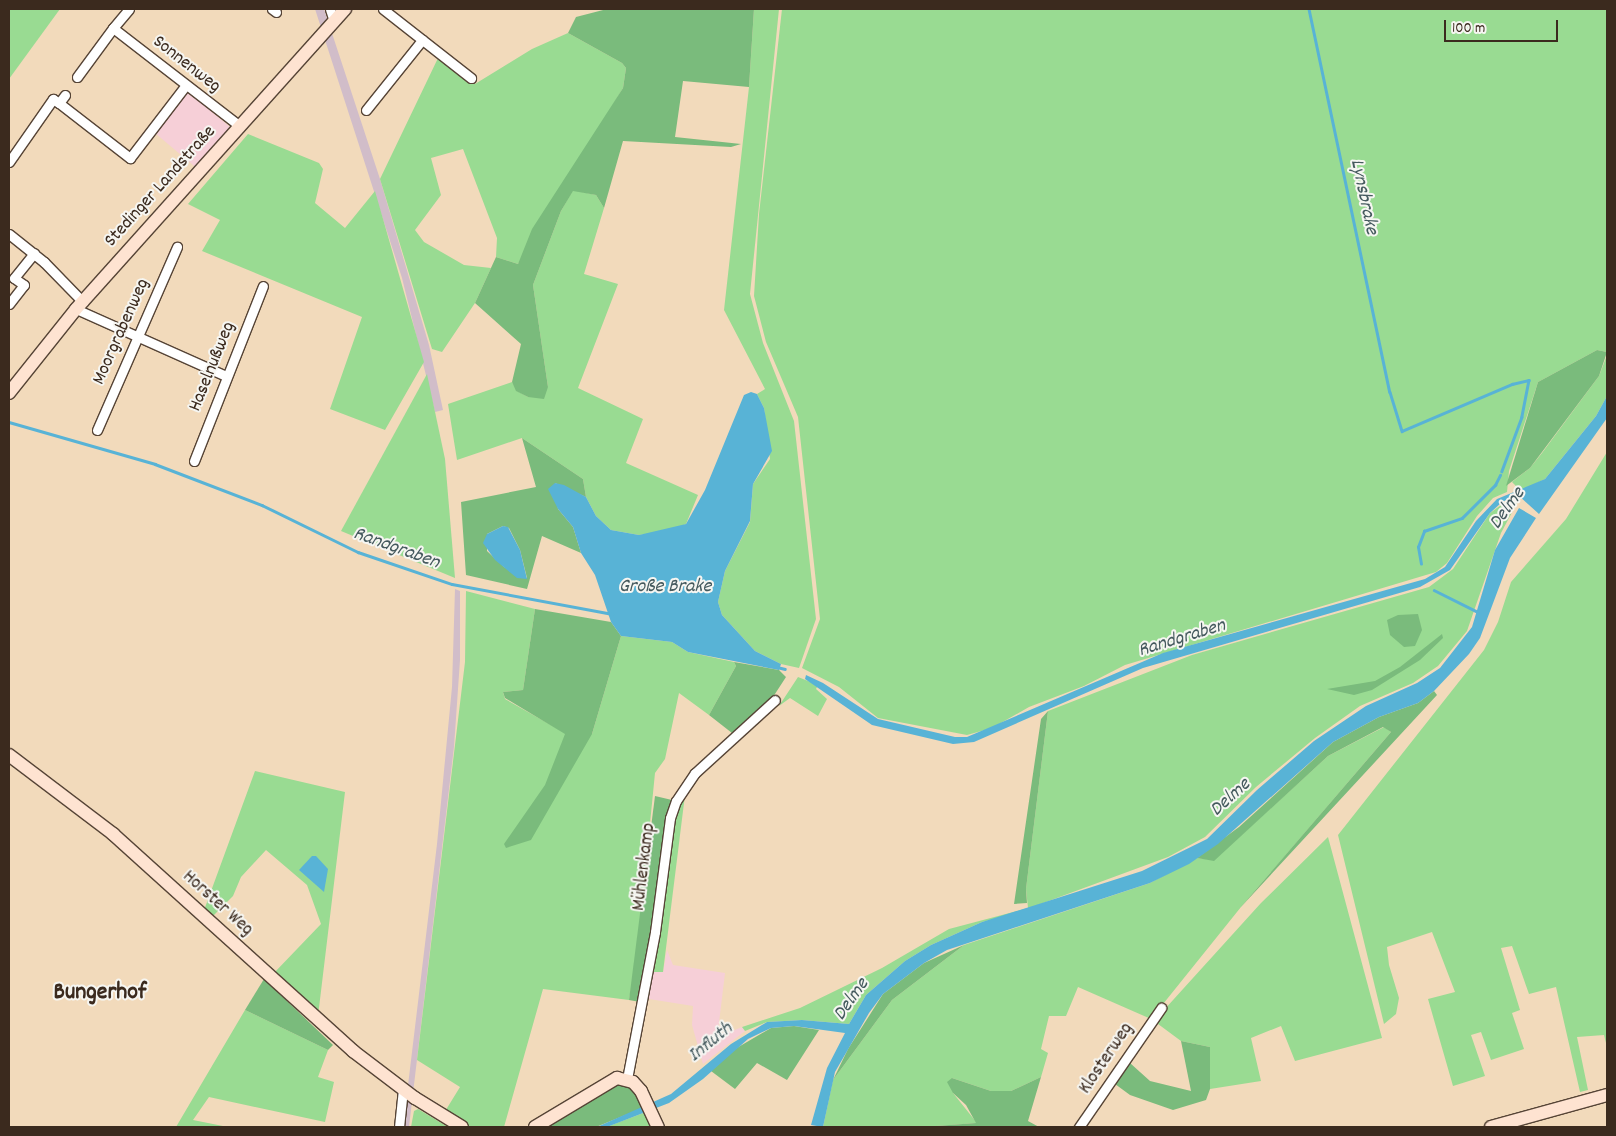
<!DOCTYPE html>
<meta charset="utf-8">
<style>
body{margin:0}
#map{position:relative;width:1616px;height:1136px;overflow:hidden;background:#f2dabb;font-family:Dekko,sans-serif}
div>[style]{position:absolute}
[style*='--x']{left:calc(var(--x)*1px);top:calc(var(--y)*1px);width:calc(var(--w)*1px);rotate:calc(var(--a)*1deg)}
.built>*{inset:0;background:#f6cfd7;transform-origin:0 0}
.industrial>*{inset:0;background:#d1bdc9}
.green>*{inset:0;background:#99db92}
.forest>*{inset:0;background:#7abb7c}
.water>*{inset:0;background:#58b3d6}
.stream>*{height:2.5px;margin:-1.25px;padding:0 1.25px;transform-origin:1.25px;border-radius:1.25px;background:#58b3d6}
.roads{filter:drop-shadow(1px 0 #564436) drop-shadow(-1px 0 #564436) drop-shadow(0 1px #564436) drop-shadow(0 -1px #564436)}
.street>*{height:9px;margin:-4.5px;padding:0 4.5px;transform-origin:4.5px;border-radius:4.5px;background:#fff}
.secondary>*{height:12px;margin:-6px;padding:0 6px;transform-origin:6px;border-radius:6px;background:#fee3d1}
span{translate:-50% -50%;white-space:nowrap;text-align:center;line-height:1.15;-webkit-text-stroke:4px #f6f6f2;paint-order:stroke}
.street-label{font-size:19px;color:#3b2a1e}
.water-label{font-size:20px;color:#455a5e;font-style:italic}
.district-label{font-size:24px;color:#3b2a1e;font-weight:700}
.frame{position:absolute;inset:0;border:10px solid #3b2a1e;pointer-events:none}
.scale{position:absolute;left:1444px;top:20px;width:114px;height:22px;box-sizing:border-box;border:2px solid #3b2a1e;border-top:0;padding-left:6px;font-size:15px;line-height:18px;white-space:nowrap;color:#3b2a1e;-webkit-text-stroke:4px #f6f6f2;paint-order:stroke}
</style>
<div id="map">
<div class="built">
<i style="left:186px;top:90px;width:61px;height:53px;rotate:40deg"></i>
<i style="clip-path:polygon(667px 950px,673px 965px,725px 973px,718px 1031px,720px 1036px,742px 1027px,745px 1031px,703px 1064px,692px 1025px,693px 1006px,649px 999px,651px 972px,663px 972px)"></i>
</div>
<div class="industrial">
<i style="clip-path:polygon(315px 9px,324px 9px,380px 179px,429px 345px,443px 410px,435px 412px,402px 278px)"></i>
<i style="clip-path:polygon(455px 589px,460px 591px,460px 660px,454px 747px,409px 1127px,403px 1127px,437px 844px,452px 687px)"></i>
</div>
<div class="green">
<i style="clip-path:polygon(9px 9px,60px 9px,9px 79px)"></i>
<i style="clip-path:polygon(754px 9px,779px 9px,750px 294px,763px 343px,794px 421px,816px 619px,799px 668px,781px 664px,755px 651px,722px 615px,718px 602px,725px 571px,750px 522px,753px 484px,770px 459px,764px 408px,757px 394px,765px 389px,724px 310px,749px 87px)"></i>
<i style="clip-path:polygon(782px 9px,1607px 9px,1607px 352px,1597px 350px,1538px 382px,1509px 471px,1507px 492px,1493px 498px,1477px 516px,1447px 563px,1436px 572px,1125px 665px,1084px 686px,1029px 707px,992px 728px,967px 735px,878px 718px,839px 687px,802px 668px,820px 619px,798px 417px,766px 342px,754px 296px,759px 214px)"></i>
<i style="clip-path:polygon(568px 33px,622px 63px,626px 68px,623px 88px,518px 264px,496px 257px,497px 238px,463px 149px,431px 158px,441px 195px,415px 230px,424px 242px,464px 265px,491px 268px,475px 303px,442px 352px,432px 349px,380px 179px,439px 56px,475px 84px,532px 49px)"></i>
<i style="clip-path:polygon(248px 134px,319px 163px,323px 169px,315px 203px,345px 228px,375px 191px,424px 362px,385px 430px,330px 409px,362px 317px,202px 251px,220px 220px,188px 204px)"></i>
<i style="clip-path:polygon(573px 190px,596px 195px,604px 208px,584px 274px,618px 284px,578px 388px,643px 419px,626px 463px,698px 495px,686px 524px,669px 531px,639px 535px,611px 530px,596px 516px,586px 497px,583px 479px,522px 438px,457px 460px,448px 404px,512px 382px,517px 391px,528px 397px,548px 387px,533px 285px,561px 211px)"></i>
<i style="clip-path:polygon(1607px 355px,1607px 396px,1596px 416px,1545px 479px,1521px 491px,1512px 482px,1530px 468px,1542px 453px,1599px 376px)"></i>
<i style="clip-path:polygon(427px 374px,445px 459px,455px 578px,341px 531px)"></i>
<i style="clip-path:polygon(1607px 452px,1607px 1047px,1604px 1035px,1577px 1037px,1588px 1090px,1580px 1092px,1556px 987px,1529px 994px,1512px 946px,1501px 948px,1520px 1010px,1512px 1013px,1524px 1049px,1491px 1060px,1481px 1032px,1471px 1035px,1485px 1076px,1453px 1086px,1428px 999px,1455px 992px,1432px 932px,1387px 947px,1389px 965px,1399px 998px,1396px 1014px,1384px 1024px,1338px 835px,1484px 650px,1498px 622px,1511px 582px,1566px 519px)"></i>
<i style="clip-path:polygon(1511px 498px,1517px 503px,1501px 533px,1467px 631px,1438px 666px,1413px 683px,1360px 706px,1315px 738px,1256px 787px,1205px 837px,1168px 857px,1013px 914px,982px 922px,931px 945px,905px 961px,866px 995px,849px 1024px,802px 1020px,767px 1022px,745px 1031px,742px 1027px,800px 1008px,882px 968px,949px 929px,1028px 908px,1026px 889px,1048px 711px,1192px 655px,1429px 587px,1453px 569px,1490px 513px)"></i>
<i style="clip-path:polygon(466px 591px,535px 609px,523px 690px,503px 692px,505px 699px,565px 733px,592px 734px,621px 636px,672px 642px,688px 652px,734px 662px,736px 666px,709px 715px,679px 693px,665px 759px,655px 773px,637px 954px,629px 1000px,543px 989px,504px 1127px,468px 1127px,444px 1113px,460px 1087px,417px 1060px,465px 662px)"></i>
<i style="clip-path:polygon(798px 677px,818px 685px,816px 689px,827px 699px,818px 716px,790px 698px,779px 706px)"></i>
<i style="clip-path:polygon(1384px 727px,1391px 732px,1241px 907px,1151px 1019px,1078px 987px,1066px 1016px,1049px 1016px,1041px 1049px,1048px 1053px,1041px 1077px,1011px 1091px,991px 1091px,952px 1078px,953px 1093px,977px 1123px,922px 1127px,823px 1127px,833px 1080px,892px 1000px,964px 945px,1150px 883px,1197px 858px,1214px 860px,1328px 756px)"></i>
<i style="clip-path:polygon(255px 771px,345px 792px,318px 1016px,274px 973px,321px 924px,307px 885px,266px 850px,241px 877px,233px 896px,213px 916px,203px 913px)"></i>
<i style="clip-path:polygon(685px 795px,663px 972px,651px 972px,675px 809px)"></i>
<i style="clip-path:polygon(1328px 837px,1382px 1038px,1295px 1061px,1281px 1026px,1251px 1038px,1261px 1081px,1210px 1089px,1210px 1047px,1181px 1041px,1154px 1021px,1261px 903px)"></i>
<i style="clip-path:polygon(245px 1010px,328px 1050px,318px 1077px,334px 1082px,325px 1122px,209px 1097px,193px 1120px,228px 1127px,176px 1127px)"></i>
<i style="clip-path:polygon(418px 1109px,448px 1127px,411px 1127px,414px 1111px)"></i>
<i style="clip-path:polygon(646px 1112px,651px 1127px,607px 1127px,617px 1123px)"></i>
</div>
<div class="forest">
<i style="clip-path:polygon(607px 9px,754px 9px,749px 87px,683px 81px,675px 137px,741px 144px,731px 147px,623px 141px,604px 208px,596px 195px,573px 191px,561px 211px,533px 285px,548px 387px,544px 399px,528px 397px,516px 391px,512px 382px,521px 344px,475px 303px,496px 257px,518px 264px,532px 229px,623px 88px,626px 68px,622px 63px,568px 33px,576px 17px)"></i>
<i style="clip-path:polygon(1597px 350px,1607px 352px,1599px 376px,1530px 468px,1506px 486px,1538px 382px)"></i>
<i style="clip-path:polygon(evenodd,522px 438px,583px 479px,586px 497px,555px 483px,558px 509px,573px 527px,581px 553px,542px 536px,527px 589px,466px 575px,461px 502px,536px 487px,522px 438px,503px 526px,509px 528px,520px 550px,527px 578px,504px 567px,487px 551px,487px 534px,503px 526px)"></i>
<i style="clip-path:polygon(535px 609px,611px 622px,621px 636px,592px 734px,531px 840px,506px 848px,504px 844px,545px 785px,565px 734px,505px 698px,503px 692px,523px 690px)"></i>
<i style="clip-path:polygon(1418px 614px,1422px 630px,1415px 646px,1404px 647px,1390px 635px,1387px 620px,1398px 615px)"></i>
<i style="clip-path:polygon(1442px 634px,1443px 638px,1420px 660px,1372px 690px,1354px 695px,1327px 689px,1375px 681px,1400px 667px)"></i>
<i style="clip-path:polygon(734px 662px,779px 670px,786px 677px,773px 697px,732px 733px,709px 715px,736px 666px)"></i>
<i style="clip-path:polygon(1434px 691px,1437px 695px,1240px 908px,1391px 732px,1383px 727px,1328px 756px,1214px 861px,1197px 858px,1239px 827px,1333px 742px,1379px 717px,1418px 703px)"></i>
<i style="clip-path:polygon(1048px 711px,1026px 889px,1027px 903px,1014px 904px,1041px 719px)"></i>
<i style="clip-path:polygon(655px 796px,672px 800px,640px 1002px,629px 1000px)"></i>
<i style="clip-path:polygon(964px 945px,892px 1000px,833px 1080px,848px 1049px,883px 994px,924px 963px)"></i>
<i style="clip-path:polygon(264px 979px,333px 1045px,328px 1050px,245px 1010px)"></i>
<i style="clip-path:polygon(794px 1026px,819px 1030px,787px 1080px,757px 1063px,735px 1089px,711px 1071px,735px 1049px,771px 1028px)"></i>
<i style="clip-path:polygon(1181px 1041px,1210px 1047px,1210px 1089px,1206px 1100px,1173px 1110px,1130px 1095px,1115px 1084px,1130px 1063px,1150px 1081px,1191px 1091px)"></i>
<i style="clip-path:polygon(1041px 1077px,1028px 1121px,1039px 1127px,922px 1127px,976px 1123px,966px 1105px,953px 1093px,947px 1082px,952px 1078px,991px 1091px,1011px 1091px)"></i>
<i style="clip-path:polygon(618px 1083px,633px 1086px,645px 1107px,596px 1127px,545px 1127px)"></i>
</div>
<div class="water">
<i style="clip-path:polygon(751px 392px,757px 394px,764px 408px,772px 451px,753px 484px,750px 521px,725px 571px,718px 602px,722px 615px,755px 651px,781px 664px,779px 670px,688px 652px,672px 642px,621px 636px,611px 622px,595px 575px,581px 553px,573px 527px,558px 509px,548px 489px,555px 483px,564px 485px,586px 497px,596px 516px,611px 530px,639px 535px,686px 524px,705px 490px,744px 395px)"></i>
<i style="clip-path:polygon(1607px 396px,1607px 418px,1539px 514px,1518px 495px,1502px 502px,1490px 513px,1450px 570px,1420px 587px,1143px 668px,974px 742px,953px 744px,872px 725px,805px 679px,806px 675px,823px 683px,878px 719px,955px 737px,967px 737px,1163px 653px,1425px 579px,1445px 567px,1476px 521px,1497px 499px,1545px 479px,1596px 416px)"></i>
<i style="clip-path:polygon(1519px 508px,1536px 518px,1510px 558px,1480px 638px,1469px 654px,1434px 691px,1418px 703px,1379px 717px,1333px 742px,1218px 844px,1189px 864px,1150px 883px,947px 950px,924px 963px,883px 994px,869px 1013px,835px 1072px,823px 1127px,811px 1125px,827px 1068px,845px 1033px,794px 1026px,771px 1028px,748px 1039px,703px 1079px,669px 1103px,607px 1127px,597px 1127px,671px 1094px,731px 1044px,767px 1022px,802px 1020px,849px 1024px,866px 995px,905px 961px,931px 945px,982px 922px,1142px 871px,1207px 839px,1257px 790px,1314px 741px,1366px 706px,1417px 683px,1440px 668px,1472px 627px,1495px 550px)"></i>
<i style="clip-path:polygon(503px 526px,508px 527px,520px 550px,527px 579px,517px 578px,495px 560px,483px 543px,487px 534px)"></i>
<i style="clip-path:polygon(312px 856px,316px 856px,328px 869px,324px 892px,299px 870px)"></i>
</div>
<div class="stream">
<i style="--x:1309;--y:9;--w:391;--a:78.1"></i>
<i style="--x:1390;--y:392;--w:41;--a:72.9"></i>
<i style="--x:1402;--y:431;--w:120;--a:-23.1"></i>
<i style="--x:1512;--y:384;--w:17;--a:-13"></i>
<i style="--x:1529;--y:380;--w:38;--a:101"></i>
<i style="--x:1522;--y:417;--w:58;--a:110.3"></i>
<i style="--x:9;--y:422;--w:152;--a:16"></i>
<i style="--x:155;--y:464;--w:115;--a:21"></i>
<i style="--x:262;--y:505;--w:107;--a:26.1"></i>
<i style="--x:358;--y:552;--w:99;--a:18.8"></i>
<i style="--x:452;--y:584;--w:163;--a:10.6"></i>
<i style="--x:1421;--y:564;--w:17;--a:-100"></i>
<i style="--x:1418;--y:547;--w:17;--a:-69"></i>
<i style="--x:1424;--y:531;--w:40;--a:-18.9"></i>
<i style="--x:1462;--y:518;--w:47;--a:-45"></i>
<i style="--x:1495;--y:485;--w:11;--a:-63"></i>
<i style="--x:1434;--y:590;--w:49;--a:26.6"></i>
<i style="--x:777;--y:667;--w:8;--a:14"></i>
</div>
<div class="roads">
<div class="street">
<i style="--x:129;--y:9;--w:25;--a:130"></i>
<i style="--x:113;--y:28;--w:160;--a:37.7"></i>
<i style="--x:272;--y:9;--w:5;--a:37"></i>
<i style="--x:330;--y:9;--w:13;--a:72"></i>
<i style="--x:383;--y:9;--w:112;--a:38.1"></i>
<i style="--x:77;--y:77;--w:61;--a:-53.7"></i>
<i style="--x:59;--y:103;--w:90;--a:37.8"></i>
<i style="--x:130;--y:158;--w:92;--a:-52.5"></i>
<i style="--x:366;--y:110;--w:90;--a:-51.3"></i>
<i style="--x:9;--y:162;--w:77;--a:-55.1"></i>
<i style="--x:53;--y:99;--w:7;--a:34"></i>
<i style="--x:59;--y:103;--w:10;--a:-53"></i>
<i style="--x:9;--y:234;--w:45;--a:38.7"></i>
<i style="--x:44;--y:262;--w:56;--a:45.7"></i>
<i style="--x:9;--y:304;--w:24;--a:-52"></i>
<i style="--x:24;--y:285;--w:12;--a:-145"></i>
<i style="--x:14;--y:278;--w:32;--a:-51"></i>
<i style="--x:76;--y:309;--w:164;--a:24.1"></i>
<i style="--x:97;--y:430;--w:200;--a:-66.4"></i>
<i style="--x:194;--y:461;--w:188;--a:-68.5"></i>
<i style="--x:627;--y:1079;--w:150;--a:-79.2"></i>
<i style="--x:655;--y:932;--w:115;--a:-82.5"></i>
<i style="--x:670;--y:818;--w:18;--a:-71"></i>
<i style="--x:676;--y:801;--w:34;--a:-56"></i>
<i style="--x:695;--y:773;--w:108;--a:-42.4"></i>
<i style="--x:399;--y:1127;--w:38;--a:-84"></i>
<i style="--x:1079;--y:1127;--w:145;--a:-55.4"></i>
</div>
<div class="secondary">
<i style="--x:9;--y:393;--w:107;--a:-51.4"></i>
<i style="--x:76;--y:309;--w:403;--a:-48.1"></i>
<i style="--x:9;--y:755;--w:131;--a:37.2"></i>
<i style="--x:113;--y:834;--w:324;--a:42.1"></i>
<i style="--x:353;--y:1051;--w:78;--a:37.2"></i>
<i style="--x:415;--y:1098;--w:55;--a:31.7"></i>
<i style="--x:535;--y:1127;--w:96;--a:-30.9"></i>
<i style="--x:617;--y:1078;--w:16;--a:14"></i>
<i style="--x:633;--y:1082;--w:12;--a:48"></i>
<i style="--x:641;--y:1091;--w:40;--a:65"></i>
<i style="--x:1491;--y:1127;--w:120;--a:-15.4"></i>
</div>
</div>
<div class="street-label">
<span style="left:186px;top:65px;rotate:38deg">Sonnenweg</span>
<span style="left:161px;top:187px;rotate:-48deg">Stedinger Landstraße</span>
<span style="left:122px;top:332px;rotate:-66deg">Moorgrabenweg</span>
<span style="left:213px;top:367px;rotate:-68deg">Haselnußweg</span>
<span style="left:645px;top:867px;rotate:-83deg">Mühlenkamp</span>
<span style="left:217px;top:904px;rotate:42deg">Horster Weg</span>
<span style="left:1107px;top:1059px;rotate:-56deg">Klosterweg</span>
</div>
<div class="water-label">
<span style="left:1363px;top:197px;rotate:78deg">Lynsbrake</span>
<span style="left:1508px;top:509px;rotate:-54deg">Delme</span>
<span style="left:396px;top:549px;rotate:20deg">Randgraben</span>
<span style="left:665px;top:587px">Große Brake</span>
<span style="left:1182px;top:639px;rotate:-17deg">Randgraben</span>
<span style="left:1231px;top:798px;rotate:-42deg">Delme</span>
<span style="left:852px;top:1000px;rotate:-55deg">Delme</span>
<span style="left:711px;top:1043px;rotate:-39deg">Influth</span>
</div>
<div class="district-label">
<span style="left:100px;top:994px">Bungerhof</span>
</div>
<div class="frame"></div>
<div class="scale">100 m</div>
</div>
